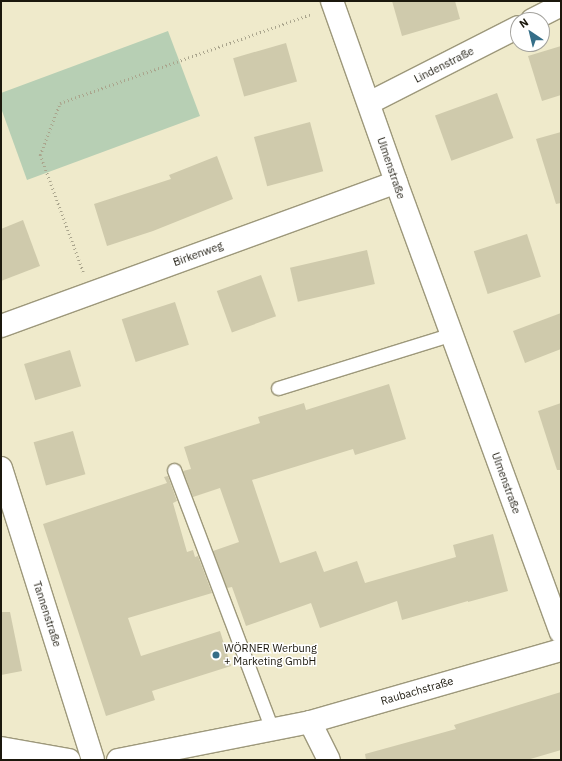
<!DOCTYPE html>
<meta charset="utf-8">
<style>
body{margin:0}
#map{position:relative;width:562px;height:761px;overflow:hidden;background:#efeacb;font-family:"IBM Plex Sans",sans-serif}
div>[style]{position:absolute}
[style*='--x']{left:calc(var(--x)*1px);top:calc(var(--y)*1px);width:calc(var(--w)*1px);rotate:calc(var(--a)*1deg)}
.green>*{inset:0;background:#b7cfb4}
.building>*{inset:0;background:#cfcaac;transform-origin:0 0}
.path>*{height:2.5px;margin-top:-1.25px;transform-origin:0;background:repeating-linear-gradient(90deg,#aaa58d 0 1px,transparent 0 4px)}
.roads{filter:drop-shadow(1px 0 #9d987b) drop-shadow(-1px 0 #9d987b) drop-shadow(0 1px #9d987b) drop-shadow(0 -1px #9d987b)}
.lane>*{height:13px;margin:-6.5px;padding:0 6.5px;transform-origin:6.5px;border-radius:6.5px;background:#fff}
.street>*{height:22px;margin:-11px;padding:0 11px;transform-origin:11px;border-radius:11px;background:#fff}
.dots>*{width:11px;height:11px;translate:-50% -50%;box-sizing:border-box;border:2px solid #fff;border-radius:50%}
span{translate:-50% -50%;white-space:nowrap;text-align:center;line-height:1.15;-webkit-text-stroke:3px #fff;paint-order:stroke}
.street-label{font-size:11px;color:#1b180d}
.poi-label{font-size:11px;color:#1b180d}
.left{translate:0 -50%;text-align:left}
.frame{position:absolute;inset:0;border:2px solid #1b180d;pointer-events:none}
.north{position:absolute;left:510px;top:12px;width:40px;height:40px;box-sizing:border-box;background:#fff;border:1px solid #a4a39e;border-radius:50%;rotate:325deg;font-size:11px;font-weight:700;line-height:16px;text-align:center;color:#1b180d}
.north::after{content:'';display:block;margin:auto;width:14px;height:18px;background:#356e88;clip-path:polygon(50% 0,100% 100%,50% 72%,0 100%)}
</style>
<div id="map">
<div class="green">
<i style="clip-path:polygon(168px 31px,200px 116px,27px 180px,1px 108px,1px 93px)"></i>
</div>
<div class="building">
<i style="clip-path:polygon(392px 1px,455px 1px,460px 19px,402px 36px)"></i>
<i style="left:286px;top:43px;width:40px;height:55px;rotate:74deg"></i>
<i style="clip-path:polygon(561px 46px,561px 95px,542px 101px,528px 56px)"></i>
<i style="left:497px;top:93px;width:48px;height:66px;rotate:70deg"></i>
<i style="left:310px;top:122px;width:51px;height:58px;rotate:75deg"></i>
<i style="clip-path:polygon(561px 132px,561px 203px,556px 204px,536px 139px)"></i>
<i style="clip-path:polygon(217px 156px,233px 199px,153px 231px,107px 246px,94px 204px,171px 179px,169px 175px)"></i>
<i style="clip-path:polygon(23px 220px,40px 266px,1px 281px,1px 229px)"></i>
<i style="left:527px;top:234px;width:45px;height:56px;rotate:72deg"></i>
<i style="left:367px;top:250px;width:35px;height:79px;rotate:77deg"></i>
<i style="left:261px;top:275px;width:44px;height:47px;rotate:70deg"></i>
<i style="left:175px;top:302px;width:45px;height:56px;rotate:72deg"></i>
<i style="clip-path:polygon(561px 313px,561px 349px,525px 363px,513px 331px)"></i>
<i style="left:70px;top:350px;width:38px;height:48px;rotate:73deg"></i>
<i style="clip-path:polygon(389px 384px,406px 439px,355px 455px,353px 449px,252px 480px,280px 563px,316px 551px,324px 572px,357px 561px,365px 583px,456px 557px,453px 545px,493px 534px,508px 591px,468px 602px,468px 601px,402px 620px,397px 601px,320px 628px,311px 603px,246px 626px,232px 587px,227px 588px,213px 551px,239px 542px,220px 488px,193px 497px,183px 471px,191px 469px,184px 447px,260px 423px,258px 417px,304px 403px,306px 410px)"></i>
<i style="clip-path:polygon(561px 403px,561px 470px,557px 470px,538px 411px)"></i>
<i style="left:73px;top:431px;width:45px;height:41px;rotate:74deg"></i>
<i style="clip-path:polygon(168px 476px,177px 501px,173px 503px,187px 552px,193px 550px,195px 557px,198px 556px,212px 593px,128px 618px,141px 656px,220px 631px,231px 666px,152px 691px,155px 700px,106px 716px,43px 524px,167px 483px,164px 477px)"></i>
<i style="clip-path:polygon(1px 612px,10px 612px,22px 671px,1px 675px)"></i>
<i style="clip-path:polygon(561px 692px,561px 750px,527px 760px,366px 760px,365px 754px,456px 729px,454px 725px)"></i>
</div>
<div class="path">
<i style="--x:83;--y:272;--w:125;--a:-110.2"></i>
<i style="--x:40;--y:155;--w:56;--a:-69"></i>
<i style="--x:60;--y:103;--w:267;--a:-19.5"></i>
</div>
<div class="roads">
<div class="lane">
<i style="--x:278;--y:388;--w:182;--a:-17.2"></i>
<i style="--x:174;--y:470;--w:278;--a:69.3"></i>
</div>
<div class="street">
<i style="--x:332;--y:1;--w:192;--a:70.5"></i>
<i style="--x:396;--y:182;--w:479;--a:69.9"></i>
<i style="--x:532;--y:20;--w:33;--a:-27"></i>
<i style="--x:369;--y:103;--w:167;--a:-27"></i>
<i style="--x:1;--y:326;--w:420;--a:-20"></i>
<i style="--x:1;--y:468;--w:306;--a:72.5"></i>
<i style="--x:310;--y:722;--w:42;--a:63.4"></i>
<i style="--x:1;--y:748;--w:69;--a:10"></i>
<i style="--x:118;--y:760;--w:196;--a:-11.2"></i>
<i style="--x:310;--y:722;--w:261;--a:-16"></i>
</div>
</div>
<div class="dots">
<i style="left:216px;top:655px;background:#356e88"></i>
</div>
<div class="street-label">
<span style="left:444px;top:65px;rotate:-27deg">Lindenstraße</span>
<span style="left:391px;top:168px;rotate:71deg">Ulmenstraße</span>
<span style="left:198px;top:254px;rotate:-20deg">Birkenweg</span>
<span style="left:506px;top:483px;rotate:70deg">Ulmenstraße</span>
<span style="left:47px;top:614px;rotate:72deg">Tannenstraße</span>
<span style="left:417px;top:691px;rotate:-16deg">Raubachstraße</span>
</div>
<div class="poi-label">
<span class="left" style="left:224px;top:655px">WÖRNER Werbung<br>+ Marketing GmbH</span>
</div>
<div class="frame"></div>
<div class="north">N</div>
</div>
